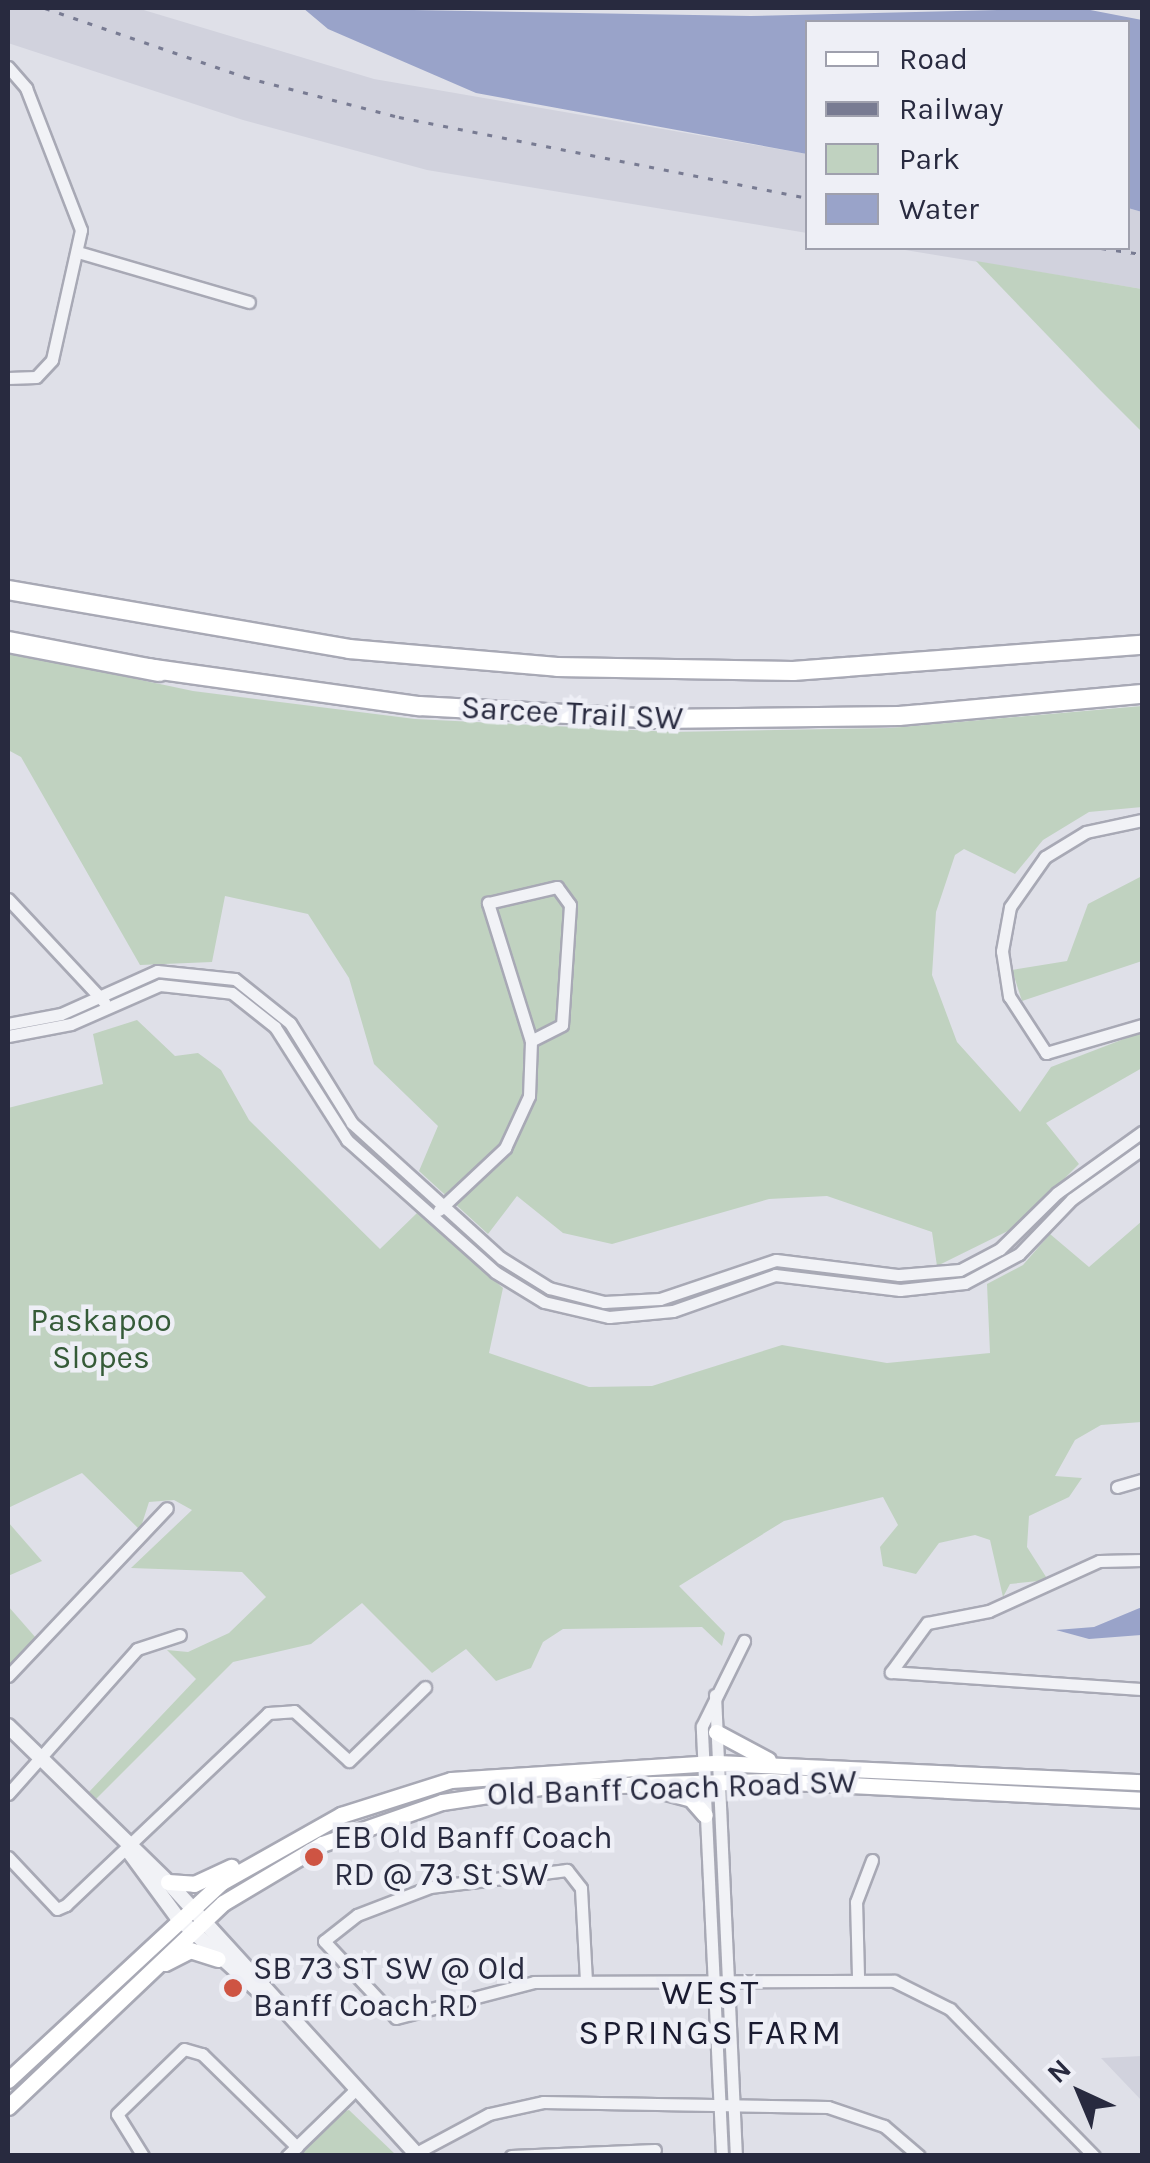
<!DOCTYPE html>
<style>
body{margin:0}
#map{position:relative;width:1150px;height:2163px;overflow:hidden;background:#dfe0e8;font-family:Karla,sans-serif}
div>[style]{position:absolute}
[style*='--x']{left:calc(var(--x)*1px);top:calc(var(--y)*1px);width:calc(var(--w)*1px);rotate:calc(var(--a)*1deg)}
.built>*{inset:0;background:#d1d2dd}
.green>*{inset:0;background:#c0d2c0}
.water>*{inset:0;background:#99a3c9}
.roads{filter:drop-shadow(2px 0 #a8a9b5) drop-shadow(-2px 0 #a8a9b5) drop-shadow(0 2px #a8a9b5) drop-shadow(0 -2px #a8a9b5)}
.minor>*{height:11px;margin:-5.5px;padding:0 5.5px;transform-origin:5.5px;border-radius:5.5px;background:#f1f2f6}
.tertiary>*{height:14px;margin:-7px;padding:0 7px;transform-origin:7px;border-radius:7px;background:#f1f2f6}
.secondary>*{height:15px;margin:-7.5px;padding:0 7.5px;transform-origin:7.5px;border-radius:7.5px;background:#fff}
.trunk>*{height:18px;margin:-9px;padding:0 9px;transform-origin:9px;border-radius:9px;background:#fff}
.motorway>*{height:20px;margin:-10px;padding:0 10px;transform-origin:10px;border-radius:10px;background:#fff}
.rail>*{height:2.5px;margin-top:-1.25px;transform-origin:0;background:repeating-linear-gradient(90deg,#787b92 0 5px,transparent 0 15px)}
.dots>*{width:28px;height:28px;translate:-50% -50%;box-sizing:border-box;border:5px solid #eeeff6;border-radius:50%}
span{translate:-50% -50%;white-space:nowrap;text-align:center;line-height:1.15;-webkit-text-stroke:9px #eeeff6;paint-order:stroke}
.street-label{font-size:32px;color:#282a3f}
.park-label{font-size:32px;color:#355b38}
.poi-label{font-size:32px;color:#282a3f}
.left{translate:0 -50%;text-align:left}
.neighbourhood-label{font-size:35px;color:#1a1b30;letter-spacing:2.5px}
.frame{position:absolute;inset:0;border:10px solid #282a3f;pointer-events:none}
.legend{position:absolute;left:805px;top:20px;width:325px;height:230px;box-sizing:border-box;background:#eeeff6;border:2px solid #9fa0ad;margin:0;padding:12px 18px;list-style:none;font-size:30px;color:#282a3f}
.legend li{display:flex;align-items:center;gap:20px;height:50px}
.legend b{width:50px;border:2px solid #9fa0ad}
.north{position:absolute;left:1030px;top:2043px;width:100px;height:100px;-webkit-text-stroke:8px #eeeff6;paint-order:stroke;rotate:316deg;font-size:28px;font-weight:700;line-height:40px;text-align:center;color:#282a3f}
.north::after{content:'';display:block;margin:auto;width:35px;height:45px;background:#282a3f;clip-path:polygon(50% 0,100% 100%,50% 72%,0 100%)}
</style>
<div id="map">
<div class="built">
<i style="clip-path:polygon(8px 8px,137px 8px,374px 79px,807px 154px,807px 233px,427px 170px,243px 120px,8px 43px)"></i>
<i style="clip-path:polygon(1128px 208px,1142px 212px,1142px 289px,893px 248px,1128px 248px)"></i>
<i style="clip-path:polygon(1142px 2056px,1142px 2101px,1101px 2058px)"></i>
</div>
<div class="green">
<i style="clip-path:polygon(976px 261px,1142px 289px,1142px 432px,1098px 388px)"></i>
<i style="clip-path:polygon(8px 652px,193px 691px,415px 719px,673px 732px,890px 728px,1142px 706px,1142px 807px,1089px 812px,1043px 840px,1015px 874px,964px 849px,955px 855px,936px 912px,932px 975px,957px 1042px,1020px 1112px,1051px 1067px,1142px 1032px,1142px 1068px,1046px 1123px,1079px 1164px,1016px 1227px,937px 1266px,932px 1232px,827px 1196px,769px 1199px,612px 1244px,563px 1233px,517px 1196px,488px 1234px,419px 1171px,438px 1126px,374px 1064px,349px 978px,308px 914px,225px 896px,212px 962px,140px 965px,21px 757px,8px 750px)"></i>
<i style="clip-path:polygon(1142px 876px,1142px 961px,1022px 1001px,1012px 970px,1067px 961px,1088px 904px)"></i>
<i style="clip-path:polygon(137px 1020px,175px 1056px,198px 1053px,221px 1070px,249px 1120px,380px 1249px,417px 1213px,503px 1288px,489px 1353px,589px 1387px,652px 1386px,782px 1345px,887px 1363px,990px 1353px,987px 1284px,1023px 1265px,1050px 1234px,1089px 1267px,1142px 1221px,1142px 1422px,1101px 1425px,1075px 1440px,1055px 1476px,1082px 1478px,1069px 1497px,1029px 1516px,1027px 1547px,1048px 1580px,1010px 1584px,1003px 1597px,990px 1540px,975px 1535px,939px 1543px,916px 1574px,883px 1566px,880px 1547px,898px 1525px,883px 1497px,784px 1521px,679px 1586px,725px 1633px,722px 1646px,702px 1627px,563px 1629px,543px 1642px,531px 1668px,496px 1681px,466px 1649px,432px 1673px,362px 1603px,311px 1644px,233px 1662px,96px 1799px,89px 1792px,196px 1679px,167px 1650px,188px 1652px,229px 1633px,266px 1597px,242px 1572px,131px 1568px,192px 1510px,174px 1500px,149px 1502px,140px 1530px,82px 1473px,8px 1508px,8px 1108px,103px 1084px,93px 1034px)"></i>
<i style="clip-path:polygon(8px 1522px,42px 1561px,8px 1576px)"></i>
<i style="clip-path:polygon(8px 1606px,36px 1638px,8px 1666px)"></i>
<i style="clip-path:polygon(349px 2110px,396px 2155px,297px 2155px,342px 2112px)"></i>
</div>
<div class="water">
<i style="clip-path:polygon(303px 8px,751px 16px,1080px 8px,1142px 20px,1142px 212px,1128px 208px,1128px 22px,808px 22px,807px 154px,476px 93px,328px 29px)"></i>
<i style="clip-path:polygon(1142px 1607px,1141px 1635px,1089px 1639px,1056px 1630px,1094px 1627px)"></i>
</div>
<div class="roads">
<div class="minor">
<i style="--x:8;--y:67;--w:28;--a:49"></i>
<i style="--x:26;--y:88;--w:152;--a:68.8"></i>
<i style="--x:81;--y:230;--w:133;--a:102.6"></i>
<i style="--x:52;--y:360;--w:23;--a:133"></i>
<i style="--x:36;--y:377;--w:28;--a:178"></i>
<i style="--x:78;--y:252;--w:178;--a:16.3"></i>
<i style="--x:1142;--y:820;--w:57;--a:167.9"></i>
<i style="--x:1086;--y:832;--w:48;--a:148.6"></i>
<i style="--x:1045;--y:857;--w:61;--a:125"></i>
<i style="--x:1010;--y:907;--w:45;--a:100.3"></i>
<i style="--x:1002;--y:951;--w:46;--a:81.2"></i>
<i style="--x:1009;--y:996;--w:68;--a:57"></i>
<i style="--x:1046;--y:1053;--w:100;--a:-16.3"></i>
<i style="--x:8;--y:899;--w:141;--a:47"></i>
<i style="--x:8;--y:1024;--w:54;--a:-10.7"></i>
<i style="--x:61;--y:1014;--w:105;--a:-24.1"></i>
<i style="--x:157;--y:971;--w:78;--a:5.9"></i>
<i style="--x:235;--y:979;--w:70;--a:38.7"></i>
<i style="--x:290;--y:1023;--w:118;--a:58.2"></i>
<i style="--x:352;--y:1123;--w:201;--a:42.2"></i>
<i style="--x:501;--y:1258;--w:57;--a:32"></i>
<i style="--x:549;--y:1288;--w:57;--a:14.3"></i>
<i style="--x:604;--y:1302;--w:56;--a:-3.1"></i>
<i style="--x:660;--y:1299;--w:122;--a:-18.6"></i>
<i style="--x:776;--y:1260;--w:124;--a:7"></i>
<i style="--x:899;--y:1275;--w:61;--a:-4.7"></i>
<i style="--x:960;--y:1270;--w:45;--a:-27.7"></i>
<i style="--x:1000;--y:1249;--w:80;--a:-44.5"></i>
<i style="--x:1057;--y:1193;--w:105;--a:-35.7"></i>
<i style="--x:8;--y:1036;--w:64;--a:-10.8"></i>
<i style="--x:71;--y:1024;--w:97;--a:-23.7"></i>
<i style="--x:160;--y:985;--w:72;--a:6.3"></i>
<i style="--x:232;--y:993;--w:55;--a:38.3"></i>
<i style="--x:275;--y:1027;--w:134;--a:57.5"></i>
<i style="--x:347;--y:1140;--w:198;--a:41.7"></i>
<i style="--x:495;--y:1272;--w:57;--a:31.5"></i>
<i style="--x:544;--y:1302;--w:67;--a:13"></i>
<i style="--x:609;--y:1317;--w:64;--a:-5.4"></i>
<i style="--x:673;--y:1311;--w:108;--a:-19.4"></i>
<i style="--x:775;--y:1275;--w:126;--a:6.8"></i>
<i style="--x:900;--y:1290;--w:65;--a:-6.1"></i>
<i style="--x:965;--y:1283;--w:61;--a:-28.2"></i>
<i style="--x:1019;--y:1254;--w:76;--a:-46.1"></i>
<i style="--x:1072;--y:1199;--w:86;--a:-35.5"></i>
<i style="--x:439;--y:1210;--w:91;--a:-43.2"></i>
<i style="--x:505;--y:1148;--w:57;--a:-65.2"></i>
<i style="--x:529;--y:1096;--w:55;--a:-87.9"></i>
<i style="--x:531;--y:1041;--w:145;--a:-107.3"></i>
<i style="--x:488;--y:903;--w:71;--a:-13.1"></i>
<i style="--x:557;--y:887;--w:22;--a:54"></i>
<i style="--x:570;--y:905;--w:120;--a:93.8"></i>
<i style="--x:562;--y:1025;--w:35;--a:153"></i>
<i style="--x:1117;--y:1487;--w:26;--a:-16"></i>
<i style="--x:1142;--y:1560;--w:43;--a:178.7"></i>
<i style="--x:1099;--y:1561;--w:121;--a:155.6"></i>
<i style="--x:989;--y:1611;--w:63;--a:169"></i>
<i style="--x:927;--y:1623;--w:61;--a:126.3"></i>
<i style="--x:891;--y:1672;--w:252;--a:3.9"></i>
<i style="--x:8;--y:1676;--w:231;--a:-46.6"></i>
<i style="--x:715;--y:1695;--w:461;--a:87.4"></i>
<i style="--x:8;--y:1794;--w:194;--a:-48.3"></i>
<i style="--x:137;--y:1649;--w:45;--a:-18"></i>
<i style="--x:8;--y:1857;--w:71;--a:46.7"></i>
<i style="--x:57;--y:1909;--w:10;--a:-24"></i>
<i style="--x:66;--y:1905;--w:279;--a:-43.5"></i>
<i style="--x:268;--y:1713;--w:26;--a:-4"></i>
<i style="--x:294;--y:1711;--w:74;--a:42.3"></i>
<i style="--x:349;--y:1761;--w:106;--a:-44.2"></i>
<i style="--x:858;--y:1976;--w:74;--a:-91.5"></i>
<i style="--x:856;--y:1902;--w:45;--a:-69.1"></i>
<i style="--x:586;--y:1981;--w:93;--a:-93.1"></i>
<i style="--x:581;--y:1888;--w:23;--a:-128"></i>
<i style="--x:567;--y:1870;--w:138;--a:172.9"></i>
<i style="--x:430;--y:1887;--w:78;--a:159"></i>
<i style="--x:357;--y:1915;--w:42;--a:141.8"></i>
<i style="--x:324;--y:1941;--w:105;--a:46.9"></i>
<i style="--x:396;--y:2018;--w:143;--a:-14.6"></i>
<i style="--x:534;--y:1982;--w:360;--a:-0.2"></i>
<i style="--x:894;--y:1981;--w:63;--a:26.6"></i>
<i style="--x:950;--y:2009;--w:206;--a:45.6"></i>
<i style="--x:416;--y:2153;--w:83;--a:-28.1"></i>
<i style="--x:489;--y:2114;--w:55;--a:-12.5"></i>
<i style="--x:543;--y:2102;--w:285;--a:1"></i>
<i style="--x:828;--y:2107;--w:59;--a:18.7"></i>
<i style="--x:884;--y:2126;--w:46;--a:40.6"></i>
<i style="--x:143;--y:2156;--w:49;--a:-121.8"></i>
<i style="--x:117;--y:2114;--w:93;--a:-44.1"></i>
<i style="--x:184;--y:2049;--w:19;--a:16"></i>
<i style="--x:202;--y:2054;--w:133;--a:44.4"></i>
<i style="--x:287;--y:2156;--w:95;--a:-44.1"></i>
<i style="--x:511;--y:2156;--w:144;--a:-2.4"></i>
<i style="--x:722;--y:2156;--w:430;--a:-92.7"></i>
<i style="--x:702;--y:1726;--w:95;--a:-63.7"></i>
</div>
<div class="tertiary">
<i style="--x:8;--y:1726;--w:223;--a:44.3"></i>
<i style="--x:168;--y:1882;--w:371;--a:47.6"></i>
<i style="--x:128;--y:1850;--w:83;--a:53.8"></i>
<i style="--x:177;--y:1917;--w:113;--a:42.1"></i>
</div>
<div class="secondary">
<i style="--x:716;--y:1732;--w:59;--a:28.3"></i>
<i style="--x:658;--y:1790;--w:34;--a:15"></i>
<i style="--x:691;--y:1799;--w:21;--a:49"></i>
<i style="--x:168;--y:1882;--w:26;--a:4"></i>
<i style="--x:194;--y:1884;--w:41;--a:-24.7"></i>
<i style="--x:165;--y:1963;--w:28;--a:-27"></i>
<i style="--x:190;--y:1950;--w:29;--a:18"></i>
<i style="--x:8;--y:2080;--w:292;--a:-42.8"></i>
<i style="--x:222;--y:1882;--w:137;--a:-29.4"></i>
<i style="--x:341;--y:1815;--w:115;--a:-17.7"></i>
<i style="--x:451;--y:1780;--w:267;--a:-3.7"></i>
<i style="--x:717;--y:1763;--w:425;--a:2.6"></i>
<i style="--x:8;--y:2107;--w:296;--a:-43.5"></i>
<i style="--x:223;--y:1903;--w:115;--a:-30.8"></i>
<i style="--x:322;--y:1844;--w:127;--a:-19.3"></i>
<i style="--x:442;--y:1802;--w:100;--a:-8.6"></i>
<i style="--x:541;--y:1787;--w:229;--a:-1.5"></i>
<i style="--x:770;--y:1781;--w:372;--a:2.9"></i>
</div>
<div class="trunk">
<i style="--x:8;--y:590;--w:346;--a:9.8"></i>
<i style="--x:349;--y:649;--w:209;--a:4.9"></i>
<i style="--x:557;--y:667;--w:236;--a:1"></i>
<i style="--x:793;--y:671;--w:350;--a:-4.3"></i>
<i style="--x:147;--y:668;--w:275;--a:8"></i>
<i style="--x:419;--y:706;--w:238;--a:3.1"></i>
<i style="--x:657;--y:719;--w:242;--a:-0.7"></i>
<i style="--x:899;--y:716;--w:244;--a:-5.2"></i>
</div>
<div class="motorway">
<i style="--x:8;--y:642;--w:154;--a:10.9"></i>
</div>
</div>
<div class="rail">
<i style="--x:45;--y:8;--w:212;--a:19"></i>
<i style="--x:245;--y:77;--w:159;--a:14.6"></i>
<i style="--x:399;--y:117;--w:417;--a:11.2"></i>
<i style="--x:1101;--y:248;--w:41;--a:8.3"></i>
</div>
<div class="dots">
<i style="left:314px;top:1857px;background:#ce5443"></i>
<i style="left:233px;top:1988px;background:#ce5443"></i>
</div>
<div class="street-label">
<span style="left:572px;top:714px;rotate:3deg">Sarcee Trail SW</span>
<span style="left:672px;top:1789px;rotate:-2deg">Old Banff Coach Road SW</span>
</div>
<div class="park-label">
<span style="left:101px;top:1340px">Paskapoo<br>Slopes</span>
</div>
<div class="poi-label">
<span class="left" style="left:334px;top:1857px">EB Old Banff Coach<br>RD @ 73 St SW</span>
<span class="left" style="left:253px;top:1988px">SB 73 ST SW @ Old<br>Banff Coach RD</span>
</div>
<div class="neighbourhood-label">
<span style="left:711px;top:2013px">WEST<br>SPRINGS FARM</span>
</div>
<div class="frame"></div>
<ul class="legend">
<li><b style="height:12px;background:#fff"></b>Road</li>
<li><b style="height:12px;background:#787b92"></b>Railway</li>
<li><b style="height:28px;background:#c0d2c0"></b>Park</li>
<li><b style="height:28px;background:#99a3c9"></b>Water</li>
</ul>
<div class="north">N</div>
</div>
